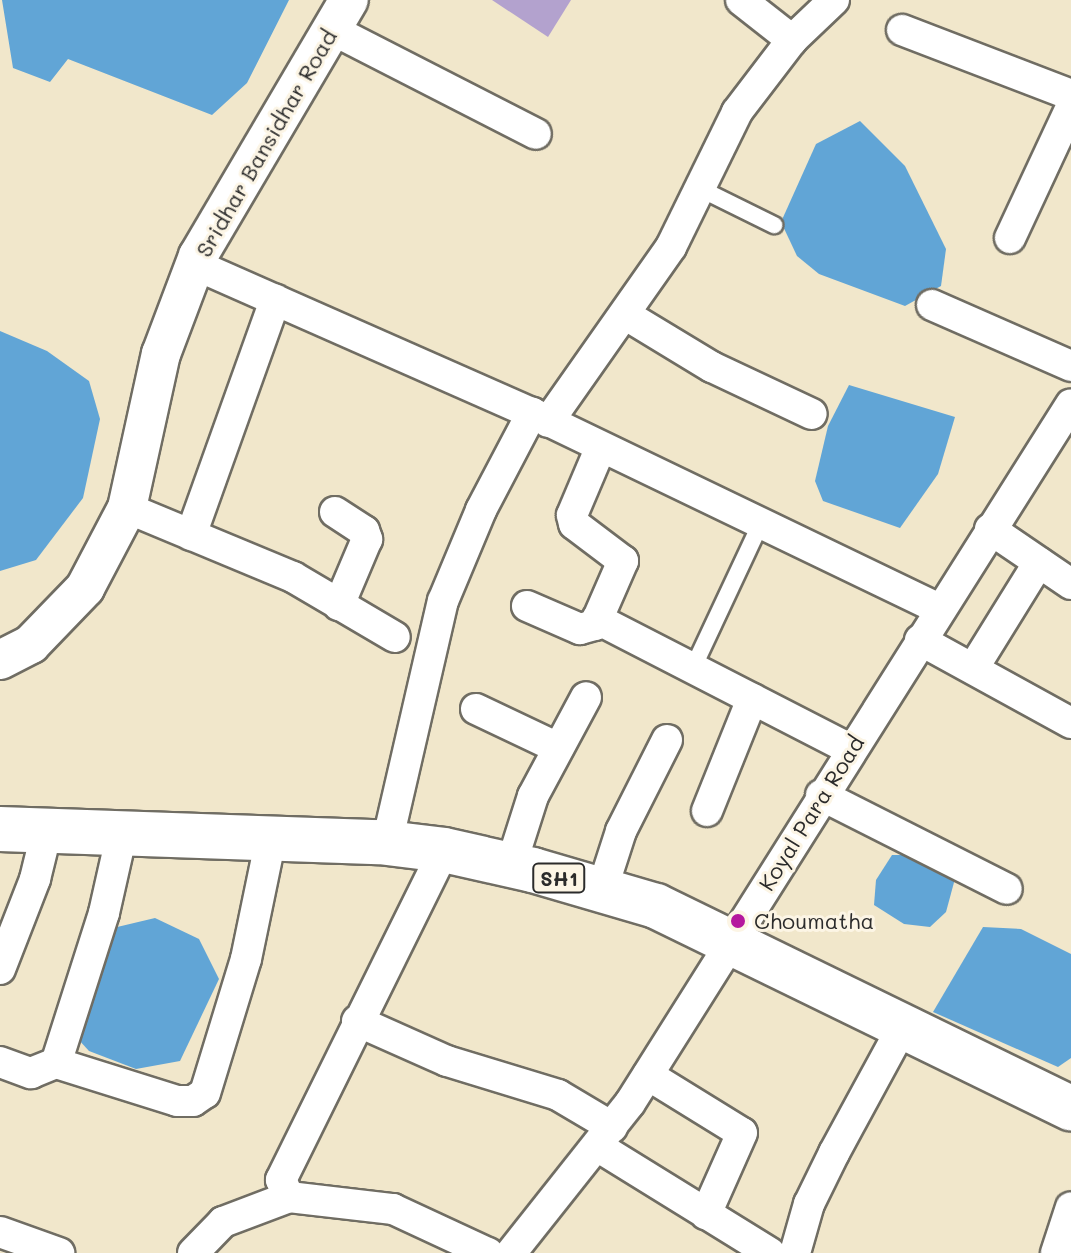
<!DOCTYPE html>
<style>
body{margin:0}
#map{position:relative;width:1071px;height:1253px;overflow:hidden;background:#f1e7cb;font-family:Mali,sans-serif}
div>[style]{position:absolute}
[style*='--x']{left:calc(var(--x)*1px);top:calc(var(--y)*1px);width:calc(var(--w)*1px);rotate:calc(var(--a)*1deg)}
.water>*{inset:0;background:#61a5d6}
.building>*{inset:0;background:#b3a2ce}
.roads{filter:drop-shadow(2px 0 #706d63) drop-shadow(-2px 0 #706d63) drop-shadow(0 2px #706d63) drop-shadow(0 -2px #706d63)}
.service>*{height:16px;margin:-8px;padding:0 8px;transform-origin:8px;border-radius:8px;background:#fff}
.minor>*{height:30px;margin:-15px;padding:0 15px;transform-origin:15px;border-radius:15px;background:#fff}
.tertiary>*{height:38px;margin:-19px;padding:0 19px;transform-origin:19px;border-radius:19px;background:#fff}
.primary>*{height:44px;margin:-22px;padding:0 22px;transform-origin:22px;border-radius:22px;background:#fff}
.dots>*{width:22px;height:22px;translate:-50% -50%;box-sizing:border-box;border:4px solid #fcf5e5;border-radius:50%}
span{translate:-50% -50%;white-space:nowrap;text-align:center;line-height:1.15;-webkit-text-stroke:6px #fcf5e5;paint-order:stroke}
.shield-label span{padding:2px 6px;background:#fcf5e5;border:2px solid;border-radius:6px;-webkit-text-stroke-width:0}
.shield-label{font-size:20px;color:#2b2b2b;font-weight:700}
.street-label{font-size:22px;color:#2b2b2b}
.poi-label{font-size:22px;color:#2b2b2b}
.left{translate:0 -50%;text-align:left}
</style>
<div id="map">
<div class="water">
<i style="clip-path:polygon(2px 0,289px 0,247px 83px,212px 115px,68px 59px,50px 82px,13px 68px)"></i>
<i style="clip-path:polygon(860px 121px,905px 166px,946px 249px,941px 286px,905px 306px,819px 274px,797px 256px,781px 222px,816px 144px)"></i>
<i style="clip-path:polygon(0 331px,47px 351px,89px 381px,100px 419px,83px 498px,36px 560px,0 571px)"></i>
<i style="clip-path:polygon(849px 385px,955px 417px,938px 474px,900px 528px,823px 501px,815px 481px,828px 426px)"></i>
<i style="clip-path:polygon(892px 855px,928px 855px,956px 875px,946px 912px,930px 927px,904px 924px,874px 905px,876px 880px)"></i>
<i style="clip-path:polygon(155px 918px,199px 939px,219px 979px,180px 1061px,136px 1069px,89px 1051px,78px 1039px,113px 928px)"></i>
<i style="clip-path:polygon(983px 927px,1021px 929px,1071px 954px,1071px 1058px,1058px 1067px,933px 1012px)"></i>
</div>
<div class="building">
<i style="clip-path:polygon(492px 0,571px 0,548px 37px)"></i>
</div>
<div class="roads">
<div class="service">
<i style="--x:699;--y:188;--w:84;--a:26.3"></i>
<i style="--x:693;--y:668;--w:158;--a:-64.9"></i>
</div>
<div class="minor">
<i style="--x:741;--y:0;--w:65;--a:38.1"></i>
<i style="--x:331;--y:29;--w:230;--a:27.1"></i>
<i style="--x:902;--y:30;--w:181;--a:21"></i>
<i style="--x:1010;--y:238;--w:145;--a:-65"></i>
<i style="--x:196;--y:265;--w:367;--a:23.8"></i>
<i style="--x:532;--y:413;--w:452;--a:25.7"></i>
<i style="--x:932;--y:305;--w:152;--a:23.7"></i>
<i style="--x:626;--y:315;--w:100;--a:31.2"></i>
<i style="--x:712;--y:367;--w:110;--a:25.2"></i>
<i style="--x:548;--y:422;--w:214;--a:-54.9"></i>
<i style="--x:671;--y:247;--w:150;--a:-63.9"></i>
<i style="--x:737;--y:112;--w:91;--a:-52.6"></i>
<i style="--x:792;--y:40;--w:58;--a:-43.6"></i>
<i style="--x:127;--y:508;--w:180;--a:22.6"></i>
<i style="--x:293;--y:577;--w:118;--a:30.5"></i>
<i style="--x:335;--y:512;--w:35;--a:33"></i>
<i style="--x:364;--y:531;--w:9;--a:69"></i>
<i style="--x:367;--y:539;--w:72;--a:113"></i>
<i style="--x:990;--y:529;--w:98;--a:34.2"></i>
<i style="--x:191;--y:535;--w:250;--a:-70.3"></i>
<i style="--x:527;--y:606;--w:58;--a:23.5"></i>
<i style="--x:580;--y:629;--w:16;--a:-15"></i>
<i style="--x:595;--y:625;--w:70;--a:-66.4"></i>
<i style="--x:623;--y:561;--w:61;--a:-142.9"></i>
<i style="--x:574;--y:524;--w:9;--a:-103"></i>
<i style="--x:572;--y:515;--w:72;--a:-67"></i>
<i style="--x:597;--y:619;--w:284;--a:27.2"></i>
<i style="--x:920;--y:640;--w:172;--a:28.8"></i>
<i style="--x:974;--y:667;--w:123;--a:-58.2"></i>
<i style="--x:476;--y:709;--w:91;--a:25.4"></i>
<i style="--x:821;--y:795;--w:208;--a:26.8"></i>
<i style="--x:707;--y:811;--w:121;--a:-68.1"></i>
<i style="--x:122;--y:833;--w:82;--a:102.7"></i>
<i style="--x:104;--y:913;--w:157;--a:107.7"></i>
<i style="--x:56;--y:1063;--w:127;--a:17.4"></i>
<i style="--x:177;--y:1101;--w:16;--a:0"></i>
<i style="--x:193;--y:1101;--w:14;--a:-34"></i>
<i style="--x:205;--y:1093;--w:140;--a:-73"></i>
<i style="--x:246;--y:959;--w:124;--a:-78.3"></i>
<i style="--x:387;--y:843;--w:248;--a:-77"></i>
<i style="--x:443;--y:601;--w:99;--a:-67.3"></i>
<i style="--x:481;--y:510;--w:110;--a:-62.3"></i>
<i style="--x:511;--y:865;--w:72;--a:-72.3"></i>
<i style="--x:533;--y:796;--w:112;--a:-61.8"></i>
<i style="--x:602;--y:890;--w:62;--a:-72.1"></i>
<i style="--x:621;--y:831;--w:102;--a:-63.2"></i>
<i style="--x:0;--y:969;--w:97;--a:-68.7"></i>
<i style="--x:35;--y:879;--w:50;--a:-76.2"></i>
<i style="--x:357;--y:1021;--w:98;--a:24"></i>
<i style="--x:447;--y:1061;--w:116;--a:17"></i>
<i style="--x:558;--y:1095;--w:63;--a:30.7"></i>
<i style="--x:0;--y:1062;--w:33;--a:20"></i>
<i style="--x:31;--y:1073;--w:27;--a:-22"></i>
<i style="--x:648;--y:1075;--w:110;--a:31.7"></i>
<i style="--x:742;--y:1133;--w:89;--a:114"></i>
<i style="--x:597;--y:1146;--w:203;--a:31.7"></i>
<i style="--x:289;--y:1197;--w:19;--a:-115"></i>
<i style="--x:281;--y:1180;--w:368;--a:-63.7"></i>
<i style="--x:0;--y:1232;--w:63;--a:19.6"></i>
<i style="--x:193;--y:1253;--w:43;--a:-45.9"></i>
<i style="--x:223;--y:1222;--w:71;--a:-20.7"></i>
<i style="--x:289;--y:1197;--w:105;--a:6.6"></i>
<i style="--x:393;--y:1209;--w:105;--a:24.9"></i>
<i style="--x:511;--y:1253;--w:191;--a:-51.6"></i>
<i style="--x:630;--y:1103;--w:826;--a:-57.75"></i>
<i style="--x:795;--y:1253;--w:51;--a:-74.1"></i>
<i style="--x:809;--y:1204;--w:57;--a:-63.9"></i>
<i style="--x:834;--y:1153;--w:145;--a:-61.5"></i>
<i style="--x:1056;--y:1253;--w:48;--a:-71.9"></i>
</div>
<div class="tertiary">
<i style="--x:0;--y:660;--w:35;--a:-27"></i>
<i style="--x:31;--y:644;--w:78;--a:-46"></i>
<i style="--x:85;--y:588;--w:90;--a:-62.3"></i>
<i style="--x:127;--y:508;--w:158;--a:-77.6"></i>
<i style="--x:161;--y:354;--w:105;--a:-69.3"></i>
<i style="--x:198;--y:256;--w:297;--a:-59.5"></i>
</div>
<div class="primary">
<i style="--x:0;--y:829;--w:379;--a:2"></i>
<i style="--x:379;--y:842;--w:65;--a:7"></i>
<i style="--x:444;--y:850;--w:91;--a:12.7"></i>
<i style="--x:533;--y:870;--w:128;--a:16.3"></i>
<i style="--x:656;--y:906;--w:462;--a:26"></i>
</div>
</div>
<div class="dots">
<i style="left:738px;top:921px;background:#b5179e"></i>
</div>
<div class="shield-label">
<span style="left:559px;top:878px">SH1</span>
</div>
<div class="street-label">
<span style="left:266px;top:143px;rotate:-60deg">Sridhar Bansidhar Road</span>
<span style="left:811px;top:813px;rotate:-58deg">Koyal Para Road</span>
</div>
<div class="poi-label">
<span class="left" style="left:754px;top:921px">Choumatha</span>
</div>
</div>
